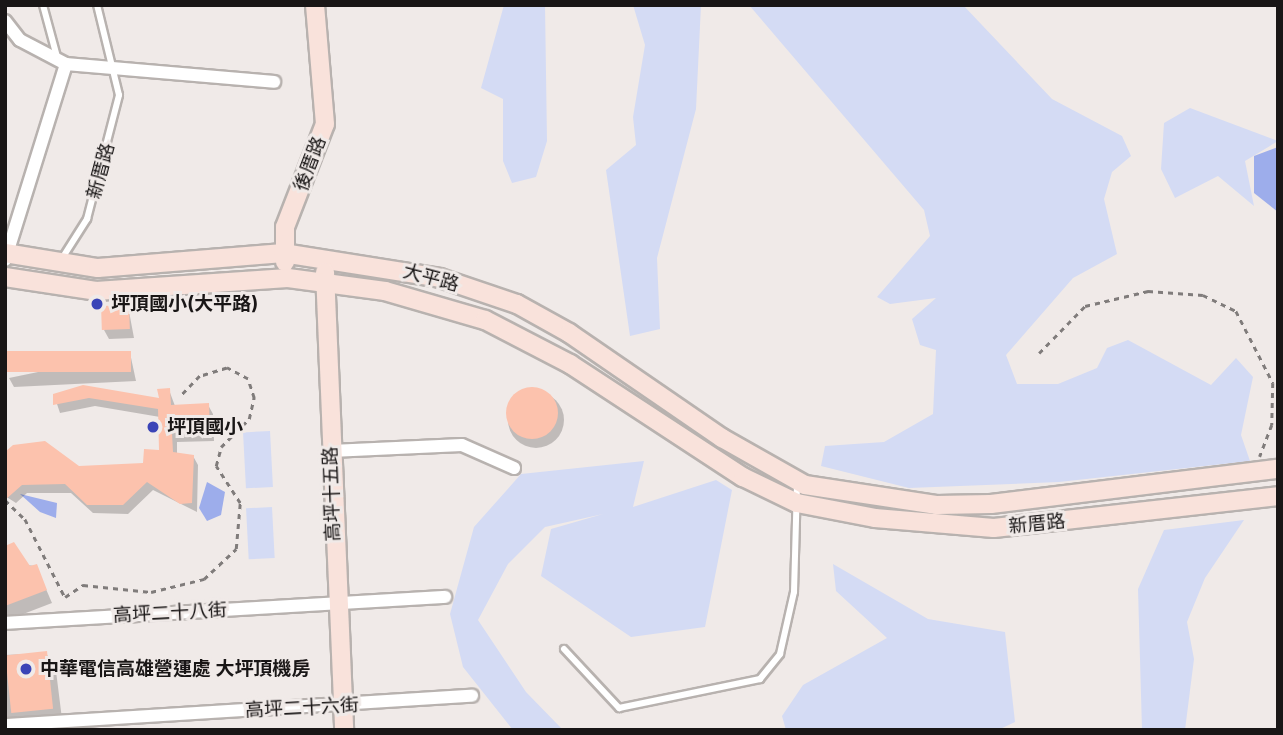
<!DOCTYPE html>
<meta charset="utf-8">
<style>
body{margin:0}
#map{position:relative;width:1283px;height:735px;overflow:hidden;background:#f0eae8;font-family:Inter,"Noto Sans TC",sans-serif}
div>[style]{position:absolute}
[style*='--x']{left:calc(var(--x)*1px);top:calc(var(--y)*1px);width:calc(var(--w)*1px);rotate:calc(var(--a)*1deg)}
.green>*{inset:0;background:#d4dbf4;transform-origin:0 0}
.water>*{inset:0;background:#9dadeb}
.shadow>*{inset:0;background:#0003}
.round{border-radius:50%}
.building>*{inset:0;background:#fcc2ad;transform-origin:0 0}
.path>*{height:2.5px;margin-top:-1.25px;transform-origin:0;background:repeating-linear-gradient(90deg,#807c7b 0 5px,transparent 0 10px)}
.roads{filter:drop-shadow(2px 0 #b8b2af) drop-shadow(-2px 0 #b8b2af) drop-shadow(0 2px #b8b2af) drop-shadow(0 -2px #b8b2af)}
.lane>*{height:6px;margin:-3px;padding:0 3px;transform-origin:3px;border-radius:3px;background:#fff}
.street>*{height:12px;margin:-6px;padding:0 6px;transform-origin:6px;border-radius:6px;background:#fff}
.secondary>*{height:18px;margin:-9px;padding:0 9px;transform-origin:9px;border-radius:9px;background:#f9e2db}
.dots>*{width:19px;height:19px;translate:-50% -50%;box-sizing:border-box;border:4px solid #f0eae8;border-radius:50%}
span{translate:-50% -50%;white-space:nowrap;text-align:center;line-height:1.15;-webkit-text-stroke:6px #f0eae8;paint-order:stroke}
.street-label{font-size:19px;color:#191616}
.poi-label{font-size:19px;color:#191616;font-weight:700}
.left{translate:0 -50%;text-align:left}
.frame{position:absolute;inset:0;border:7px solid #191616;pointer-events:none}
</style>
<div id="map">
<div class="green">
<i style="clip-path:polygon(504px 5px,545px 5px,547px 141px,536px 177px,512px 183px,503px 161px,503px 99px,481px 88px)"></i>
<i style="clip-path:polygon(633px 5px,701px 5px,696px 109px,657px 258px,660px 329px,630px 336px,606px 170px,636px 145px,633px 117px,645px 45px)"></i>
<i style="clip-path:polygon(749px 5px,963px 5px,1052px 99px,1122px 136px,1131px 156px,1112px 172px,1104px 199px,1117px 254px,1073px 278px,1006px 355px,1017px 384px,1058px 384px,1097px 368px,1107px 348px,1128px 340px,1211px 385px,1236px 358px,1253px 377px,1241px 435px,1250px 461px,1059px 482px,909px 488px,821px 466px,825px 446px,884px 442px,933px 414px,936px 350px,920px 345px,912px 319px,936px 298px,890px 304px,877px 297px,930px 236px,924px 210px)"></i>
<i style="clip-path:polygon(1190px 108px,1278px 141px,1245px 161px,1254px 206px,1218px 176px,1175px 198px,1161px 169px,1164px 123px)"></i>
<i style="left:270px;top:431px;width:56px;height:27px;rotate:87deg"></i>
<i style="clip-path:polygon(644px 461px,633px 507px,716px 480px,732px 490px,705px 627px,631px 637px,541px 576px,551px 529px,603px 514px,545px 527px,508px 564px,478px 620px,526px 692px,563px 730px,513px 730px,463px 667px,450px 614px,474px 527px,521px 474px)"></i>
<i style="left:272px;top:507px;width:51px;height:26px;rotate:87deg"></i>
<i style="clip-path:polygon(1244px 520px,1205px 578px,1187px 622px,1194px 659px,1185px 730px,1142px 730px,1138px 589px,1164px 530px)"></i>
<i style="clip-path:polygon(833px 564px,928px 619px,1005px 632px,1015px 722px,998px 730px,786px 730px,782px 716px,803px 685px,887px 638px,836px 591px)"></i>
</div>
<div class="water">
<i style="clip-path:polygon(1278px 147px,1278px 212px,1254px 193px,1254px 156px)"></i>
<i style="clip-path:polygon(207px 482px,225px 492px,221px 515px,207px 521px,199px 508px)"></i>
<i style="clip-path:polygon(20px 494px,57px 503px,56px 518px,40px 512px)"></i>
</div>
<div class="shadow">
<i style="clip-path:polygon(128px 306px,134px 338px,109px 339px,104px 330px)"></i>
<i style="clip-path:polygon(130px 353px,136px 381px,14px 387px,9px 378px)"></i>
<i style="clip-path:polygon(169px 390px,175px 406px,208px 405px,213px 414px,214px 441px,177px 442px,177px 454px,193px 456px,198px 465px,197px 512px,153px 490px,128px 514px,93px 513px,71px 493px,27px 493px,16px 503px,5px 496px,5px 454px,78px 467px,145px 465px,161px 452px,160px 417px,95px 406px,60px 413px,54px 395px,161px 400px)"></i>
<i class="round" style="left:508px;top:392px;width:56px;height:56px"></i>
<i style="clip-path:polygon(5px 563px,36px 566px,52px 603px,5px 621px)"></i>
<i style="clip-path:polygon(46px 653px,56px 671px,63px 727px,13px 729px,5px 716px,5px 655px)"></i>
</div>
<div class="building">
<i style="left:129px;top:305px;width:24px;height:28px;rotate:88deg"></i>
<i style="left:131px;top:351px;width:21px;height:125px;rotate:90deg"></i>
<i style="clip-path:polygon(83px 385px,159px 398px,157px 389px,170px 388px,171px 405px,209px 403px,210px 432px,172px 433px,173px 452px,194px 455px,192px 503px,180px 504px,147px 482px,123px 505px,87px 505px,65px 484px,22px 485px,5px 500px,5px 452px,13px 445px,45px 441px,79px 466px,143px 463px,144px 449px,159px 450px,158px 409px,89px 398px,53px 405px,53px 394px)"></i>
<i class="round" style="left:506px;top:387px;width:52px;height:52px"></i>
<i style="clip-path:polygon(14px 542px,30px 566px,37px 564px,47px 590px,5px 606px,5px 546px)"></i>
<i style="left:47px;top:651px;width:58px;height:42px;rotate:84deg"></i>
</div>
<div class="path">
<i style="--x:1039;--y:353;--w:66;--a:-45.6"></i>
<i style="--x:1085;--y:306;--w:65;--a:-13.4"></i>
<i style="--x:1148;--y:291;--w:55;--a:4.2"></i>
<i style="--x:1203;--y:295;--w:37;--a:26"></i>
<i style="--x:1236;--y:311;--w:81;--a:62.8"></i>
<i style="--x:1273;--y:383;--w:42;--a:91.4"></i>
<i style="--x:1272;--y:425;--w:34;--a:111"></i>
<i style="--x:5;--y:500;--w:28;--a:44"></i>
<i style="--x:25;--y:519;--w:88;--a:62.9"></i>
<i style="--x:65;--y:597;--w:22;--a:-34"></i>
<i style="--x:83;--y:585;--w:68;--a:5.9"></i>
<i style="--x:151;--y:592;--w:55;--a:-13.8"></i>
<i style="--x:204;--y:579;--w:44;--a:-43.2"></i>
<i style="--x:236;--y:549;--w:46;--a:-85"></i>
<i style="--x:240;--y:503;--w:44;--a:-123"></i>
<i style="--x:216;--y:466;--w:20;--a:-75"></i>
<i style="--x:221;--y:447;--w:40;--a:-45"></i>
<i style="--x:249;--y:419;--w:22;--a:-77"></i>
<i style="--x:254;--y:398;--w:20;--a:-108"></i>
<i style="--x:248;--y:379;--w:24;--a:-152"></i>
<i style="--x:227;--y:368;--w:28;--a:163"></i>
<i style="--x:200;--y:376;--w:29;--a:134"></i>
</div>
<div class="roads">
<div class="lane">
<i style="--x:43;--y:5;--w:54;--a:74.9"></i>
<i style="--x:61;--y:260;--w:49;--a:-57.6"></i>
<i style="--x:87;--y:219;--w:128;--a:-75.5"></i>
<i style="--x:119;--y:95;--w:93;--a:-103.7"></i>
<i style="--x:564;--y:649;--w:81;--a:47"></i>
<i style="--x:619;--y:708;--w:144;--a:-11.6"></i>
<i style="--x:760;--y:679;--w:32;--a:-51"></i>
<i style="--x:780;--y:654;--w:64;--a:-77.3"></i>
<i style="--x:794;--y:592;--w:109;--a:-88.4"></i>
</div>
<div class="street">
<i style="--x:5;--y:21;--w:24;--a:52"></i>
<i style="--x:20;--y:40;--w:52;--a:27.6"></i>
<i style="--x:66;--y:64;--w:209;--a:4.9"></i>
<i style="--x:5;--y:260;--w:205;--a:-72.7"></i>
<i style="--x:331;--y:451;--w:131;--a:-2.6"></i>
<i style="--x:462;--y:445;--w:57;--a:23.9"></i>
<i style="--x:5;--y:623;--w:441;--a:-3.4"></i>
<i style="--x:5;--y:725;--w:468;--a:-3.6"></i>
</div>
<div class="secondary">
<i style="--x:5;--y:253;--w:94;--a:9.2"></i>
<i style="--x:98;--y:268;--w:186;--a:-4.6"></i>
<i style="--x:283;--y:253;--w:159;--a:9"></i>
<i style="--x:440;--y:278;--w:81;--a:18.7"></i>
<i style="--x:517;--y:304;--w:60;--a:29.1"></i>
<i style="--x:569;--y:333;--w:186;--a:34.5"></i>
<i style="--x:722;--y:438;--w:95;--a:29.5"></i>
<i style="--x:805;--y:485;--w:134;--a:8.6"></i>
<i style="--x:937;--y:505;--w:54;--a:-1.1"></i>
<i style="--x:991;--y:504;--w:289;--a:-7"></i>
<i style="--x:285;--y:262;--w:35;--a:-90"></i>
<i style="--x:285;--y:227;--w:110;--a:-68.8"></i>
<i style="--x:325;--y:124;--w:119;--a:-94.8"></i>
<i style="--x:325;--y:272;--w:458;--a:87.6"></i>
<i style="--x:5;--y:277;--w:92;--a:8.7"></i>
<i style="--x:96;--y:291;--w:192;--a:-3.9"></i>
<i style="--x:288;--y:278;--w:98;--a:7.6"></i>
<i style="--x:385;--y:291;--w:104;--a:16.2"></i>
<i style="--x:485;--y:320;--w:96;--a:27.4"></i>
<i style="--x:570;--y:364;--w:207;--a:33.2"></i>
<i style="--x:743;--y:477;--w:60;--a:25.7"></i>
<i style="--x:797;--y:503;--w:79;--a:10.9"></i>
<i style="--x:875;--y:518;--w:119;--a:4.8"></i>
<i style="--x:994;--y:528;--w:286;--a:-6.4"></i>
</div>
</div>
<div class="dots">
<i style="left:97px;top:304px;background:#3a44b7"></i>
<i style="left:153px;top:427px;background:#3a44b7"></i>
<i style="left:26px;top:669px;background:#3a44b7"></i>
</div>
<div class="street-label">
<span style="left:310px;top:164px;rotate:-69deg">後厝路</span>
<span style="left:101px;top:171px;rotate:-75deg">新厝路</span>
<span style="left:431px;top:278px;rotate:15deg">大平路</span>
<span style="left:332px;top:494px;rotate:-92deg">高坪十五路</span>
<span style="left:1037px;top:524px;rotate:-6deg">新厝路</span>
<span style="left:170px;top:613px;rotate:-3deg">高坪二十八街</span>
<span style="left:302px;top:708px;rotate:-3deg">高坪二十六街</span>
</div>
<div class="poi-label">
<span class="left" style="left:111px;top:304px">坪頂國小(大平路)</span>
<span class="left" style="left:167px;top:427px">坪頂國小</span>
<span class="left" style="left:40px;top:669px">中華電信高雄營運處 大坪頂機房</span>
</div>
<div class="frame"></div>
</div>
